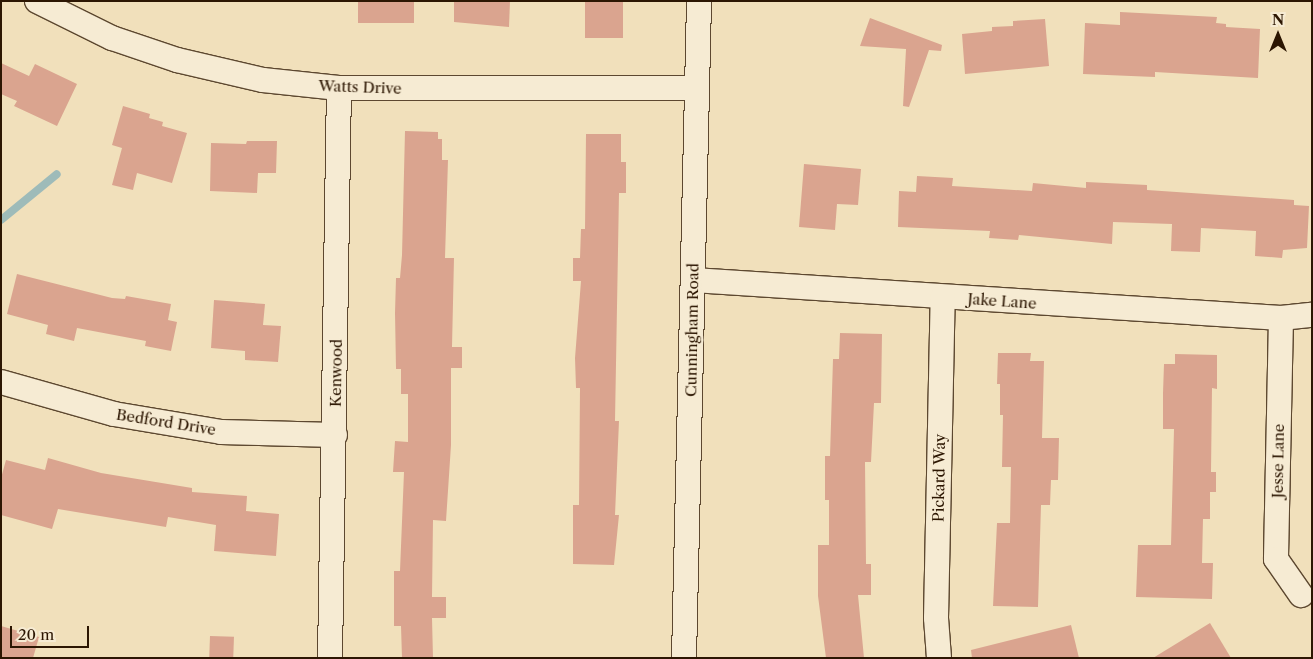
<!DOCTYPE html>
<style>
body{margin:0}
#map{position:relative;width:1313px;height:659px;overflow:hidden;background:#f1e0bb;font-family:"Libre Caslon Text",serif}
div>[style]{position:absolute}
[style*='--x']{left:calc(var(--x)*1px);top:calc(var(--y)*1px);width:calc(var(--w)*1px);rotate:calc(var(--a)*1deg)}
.stream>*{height:8px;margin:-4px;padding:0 4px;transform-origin:4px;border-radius:4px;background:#9ebbb9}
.building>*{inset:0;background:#daa48f;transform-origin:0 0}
.roads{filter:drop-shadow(1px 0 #5d4830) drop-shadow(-1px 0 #5d4830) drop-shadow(0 1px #5d4830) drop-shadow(0 -1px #5d4830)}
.street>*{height:24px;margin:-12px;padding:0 12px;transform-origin:12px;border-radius:12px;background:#f6ebd3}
span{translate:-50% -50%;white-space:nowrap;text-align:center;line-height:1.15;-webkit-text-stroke:4.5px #f6ebd3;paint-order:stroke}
.street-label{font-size:15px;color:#2c1602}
.frame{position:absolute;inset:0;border:2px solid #2c1602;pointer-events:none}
.north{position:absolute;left:1253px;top:10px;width:50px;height:50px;-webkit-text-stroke:4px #f6ebd3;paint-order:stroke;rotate:0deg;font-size:14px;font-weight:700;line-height:20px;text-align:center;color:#2c1602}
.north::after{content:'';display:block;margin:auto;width:18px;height:22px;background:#2c1602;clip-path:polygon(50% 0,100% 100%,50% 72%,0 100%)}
.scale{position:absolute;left:10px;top:626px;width:79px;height:22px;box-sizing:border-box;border:2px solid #2c1602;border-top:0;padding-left:6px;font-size:15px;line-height:18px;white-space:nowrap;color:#2c1602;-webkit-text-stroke:4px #f6ebd3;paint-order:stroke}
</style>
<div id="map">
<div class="stream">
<i style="--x:1;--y:220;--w:72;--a:-39.4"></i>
</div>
<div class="building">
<i style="left:358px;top:1px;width:56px;height:22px"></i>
<i style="clip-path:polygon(454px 1px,510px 1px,509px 27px,454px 22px)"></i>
<i style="left:585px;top:1px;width:38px;height:37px"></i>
<i style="clip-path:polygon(1120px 12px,1217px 17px,1216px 23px,1226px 24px,1226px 27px,1260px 29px,1258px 78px,1155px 72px,1155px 77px,1083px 74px,1085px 23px,1120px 25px)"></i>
<i style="clip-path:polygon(870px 18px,942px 45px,941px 51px,929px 50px,909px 107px,903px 106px,906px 49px,860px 46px)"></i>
<i style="clip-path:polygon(1045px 19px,1049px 66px,965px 74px,962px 34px,992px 31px,992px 27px,1013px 26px,1013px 21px)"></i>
<i style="clip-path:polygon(1px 63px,29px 76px,35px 64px,77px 84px,57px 126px,14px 106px,17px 101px,1px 94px)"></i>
<i style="clip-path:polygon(123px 106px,150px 114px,149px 118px,163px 122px,162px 126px,187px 133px,172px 183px,137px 173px,133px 190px,112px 185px,122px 148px,112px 145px)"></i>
<i style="clip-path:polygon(405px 131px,438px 132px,438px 139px,442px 139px,442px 160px,448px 160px,445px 258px,454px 258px,452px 347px,462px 347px,462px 368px,451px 368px,451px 445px,446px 521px,433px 520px,432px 597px,446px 597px,446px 618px,432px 618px,433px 658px,402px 658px,401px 626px,394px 626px,394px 571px,400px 571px,404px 472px,393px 472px,395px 441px,408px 442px,408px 394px,401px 394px,401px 369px,396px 369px,395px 313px,396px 278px,400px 278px,402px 255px)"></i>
<i style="clip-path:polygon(586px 134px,621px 134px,621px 162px,626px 162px,626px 193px,619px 193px,615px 421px,619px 421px,615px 515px,619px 515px,614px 565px,573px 564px,573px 505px,579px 505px,580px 388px,576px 388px,575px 358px,581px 281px,573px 281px,573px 258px,580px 258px,581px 229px,585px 229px)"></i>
<i style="clip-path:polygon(247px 141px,277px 141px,276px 173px,258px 173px,257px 193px,210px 191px,211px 143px,246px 144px)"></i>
<i style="clip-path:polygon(804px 164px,861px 169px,858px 205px,837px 204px,835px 230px,799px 227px)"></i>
<i style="clip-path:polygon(917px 176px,953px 178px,952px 186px,1032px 191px,1033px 183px,1086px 188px,1086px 182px,1147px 185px,1147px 190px,1294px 200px,1294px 205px,1309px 206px,1307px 248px,1283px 250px,1282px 258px,1255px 256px,1256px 231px,1201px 228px,1200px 252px,1171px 251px,1172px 224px,1113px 222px,1112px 244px,1019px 235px,1018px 240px,989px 238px,990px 231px,898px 227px,899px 191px,916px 192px)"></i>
<i style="clip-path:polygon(17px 274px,112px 298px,125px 299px,126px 296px,171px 304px,168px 320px,177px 322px,171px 351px,145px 346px,146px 341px,77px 328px,74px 341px,46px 334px,48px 325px,7px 314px)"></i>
<i style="clip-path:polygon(214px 300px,265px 304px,263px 325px,281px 326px,278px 362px,245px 360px,245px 351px,211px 348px)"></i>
<i style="clip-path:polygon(840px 333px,882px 334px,881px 403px,874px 403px,871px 462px,865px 462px,866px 564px,871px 564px,871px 595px,858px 595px,864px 658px,826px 658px,818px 596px,818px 545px,829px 545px,829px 500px,825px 500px,825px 456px,830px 456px,833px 359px,839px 359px)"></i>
<i style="clip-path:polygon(998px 353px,1031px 353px,1030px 361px,1044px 361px,1042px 438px,1059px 438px,1058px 480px,1051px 480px,1050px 505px,1041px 505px,1038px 607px,993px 606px,997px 523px,1010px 523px,1011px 467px,1002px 467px,1003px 415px,1000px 415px,1000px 384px,997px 384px)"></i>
<i style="clip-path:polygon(1175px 354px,1217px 355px,1217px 389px,1212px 388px,1211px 472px,1216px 472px,1216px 492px,1210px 492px,1210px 519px,1203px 519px,1202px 563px,1213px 563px,1212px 599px,1136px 597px,1138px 545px,1171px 545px,1174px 429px,1163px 429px,1163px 393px,1164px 364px,1175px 364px)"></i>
<i style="clip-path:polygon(48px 458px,101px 473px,192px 488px,192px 492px,247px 496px,246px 511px,279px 514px,276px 556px,214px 551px,216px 525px,168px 517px,166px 527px,58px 509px,52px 529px,1px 515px,1px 478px,6px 460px,45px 470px)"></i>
<i style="clip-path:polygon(1210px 623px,1231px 658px,1153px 658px)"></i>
<i style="clip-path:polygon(1071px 625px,1079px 658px,972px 658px,971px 650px)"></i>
<i style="clip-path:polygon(1px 626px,39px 637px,33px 658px,1px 658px)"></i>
<i style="left:210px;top:636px;width:24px;height:22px;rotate:2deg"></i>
</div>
<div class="roads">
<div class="street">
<i style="--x:37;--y:1;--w:84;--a:26.3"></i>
<i style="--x:112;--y:38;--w:69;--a:18.7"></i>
<i style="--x:177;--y:60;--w:88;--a:13.1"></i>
<i style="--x:263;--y:80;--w:76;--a:6"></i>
<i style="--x:339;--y:88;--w:358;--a:0"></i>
<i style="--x:693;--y:280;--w:589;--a:3.7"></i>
<i style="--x:1281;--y:318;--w:31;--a:-6"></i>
<i style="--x:1281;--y:318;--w:241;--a:91.2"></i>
<i style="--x:1276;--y:559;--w:44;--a:55.2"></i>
<i style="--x:1;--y:382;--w:117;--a:15.8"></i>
<i style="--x:114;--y:414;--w:109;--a:9.5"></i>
<i style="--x:221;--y:432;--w:114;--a:1.5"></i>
<i style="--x:330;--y:658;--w:570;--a:-89.1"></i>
<i style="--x:684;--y:658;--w:657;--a:-88.69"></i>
<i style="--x:939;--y:658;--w:40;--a:-94.3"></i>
<i style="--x:936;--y:618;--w:321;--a:-88.8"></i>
</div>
</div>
<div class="street-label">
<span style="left:360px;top:87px;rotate:2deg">Watts Drive</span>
<span style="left:1002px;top:301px;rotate:4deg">Jake Lane</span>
<span style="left:692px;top:330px;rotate:-89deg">Cunningham Road</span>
<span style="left:336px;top:373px;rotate:-89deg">Kenwood</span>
<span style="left:166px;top:422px;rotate:9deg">Bedford Drive</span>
<span style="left:1278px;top:461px;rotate:-89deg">Jesse Lane</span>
<span style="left:939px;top:478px;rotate:-89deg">Pickard Way</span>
</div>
<div class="frame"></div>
<div class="north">N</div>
<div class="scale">20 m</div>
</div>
